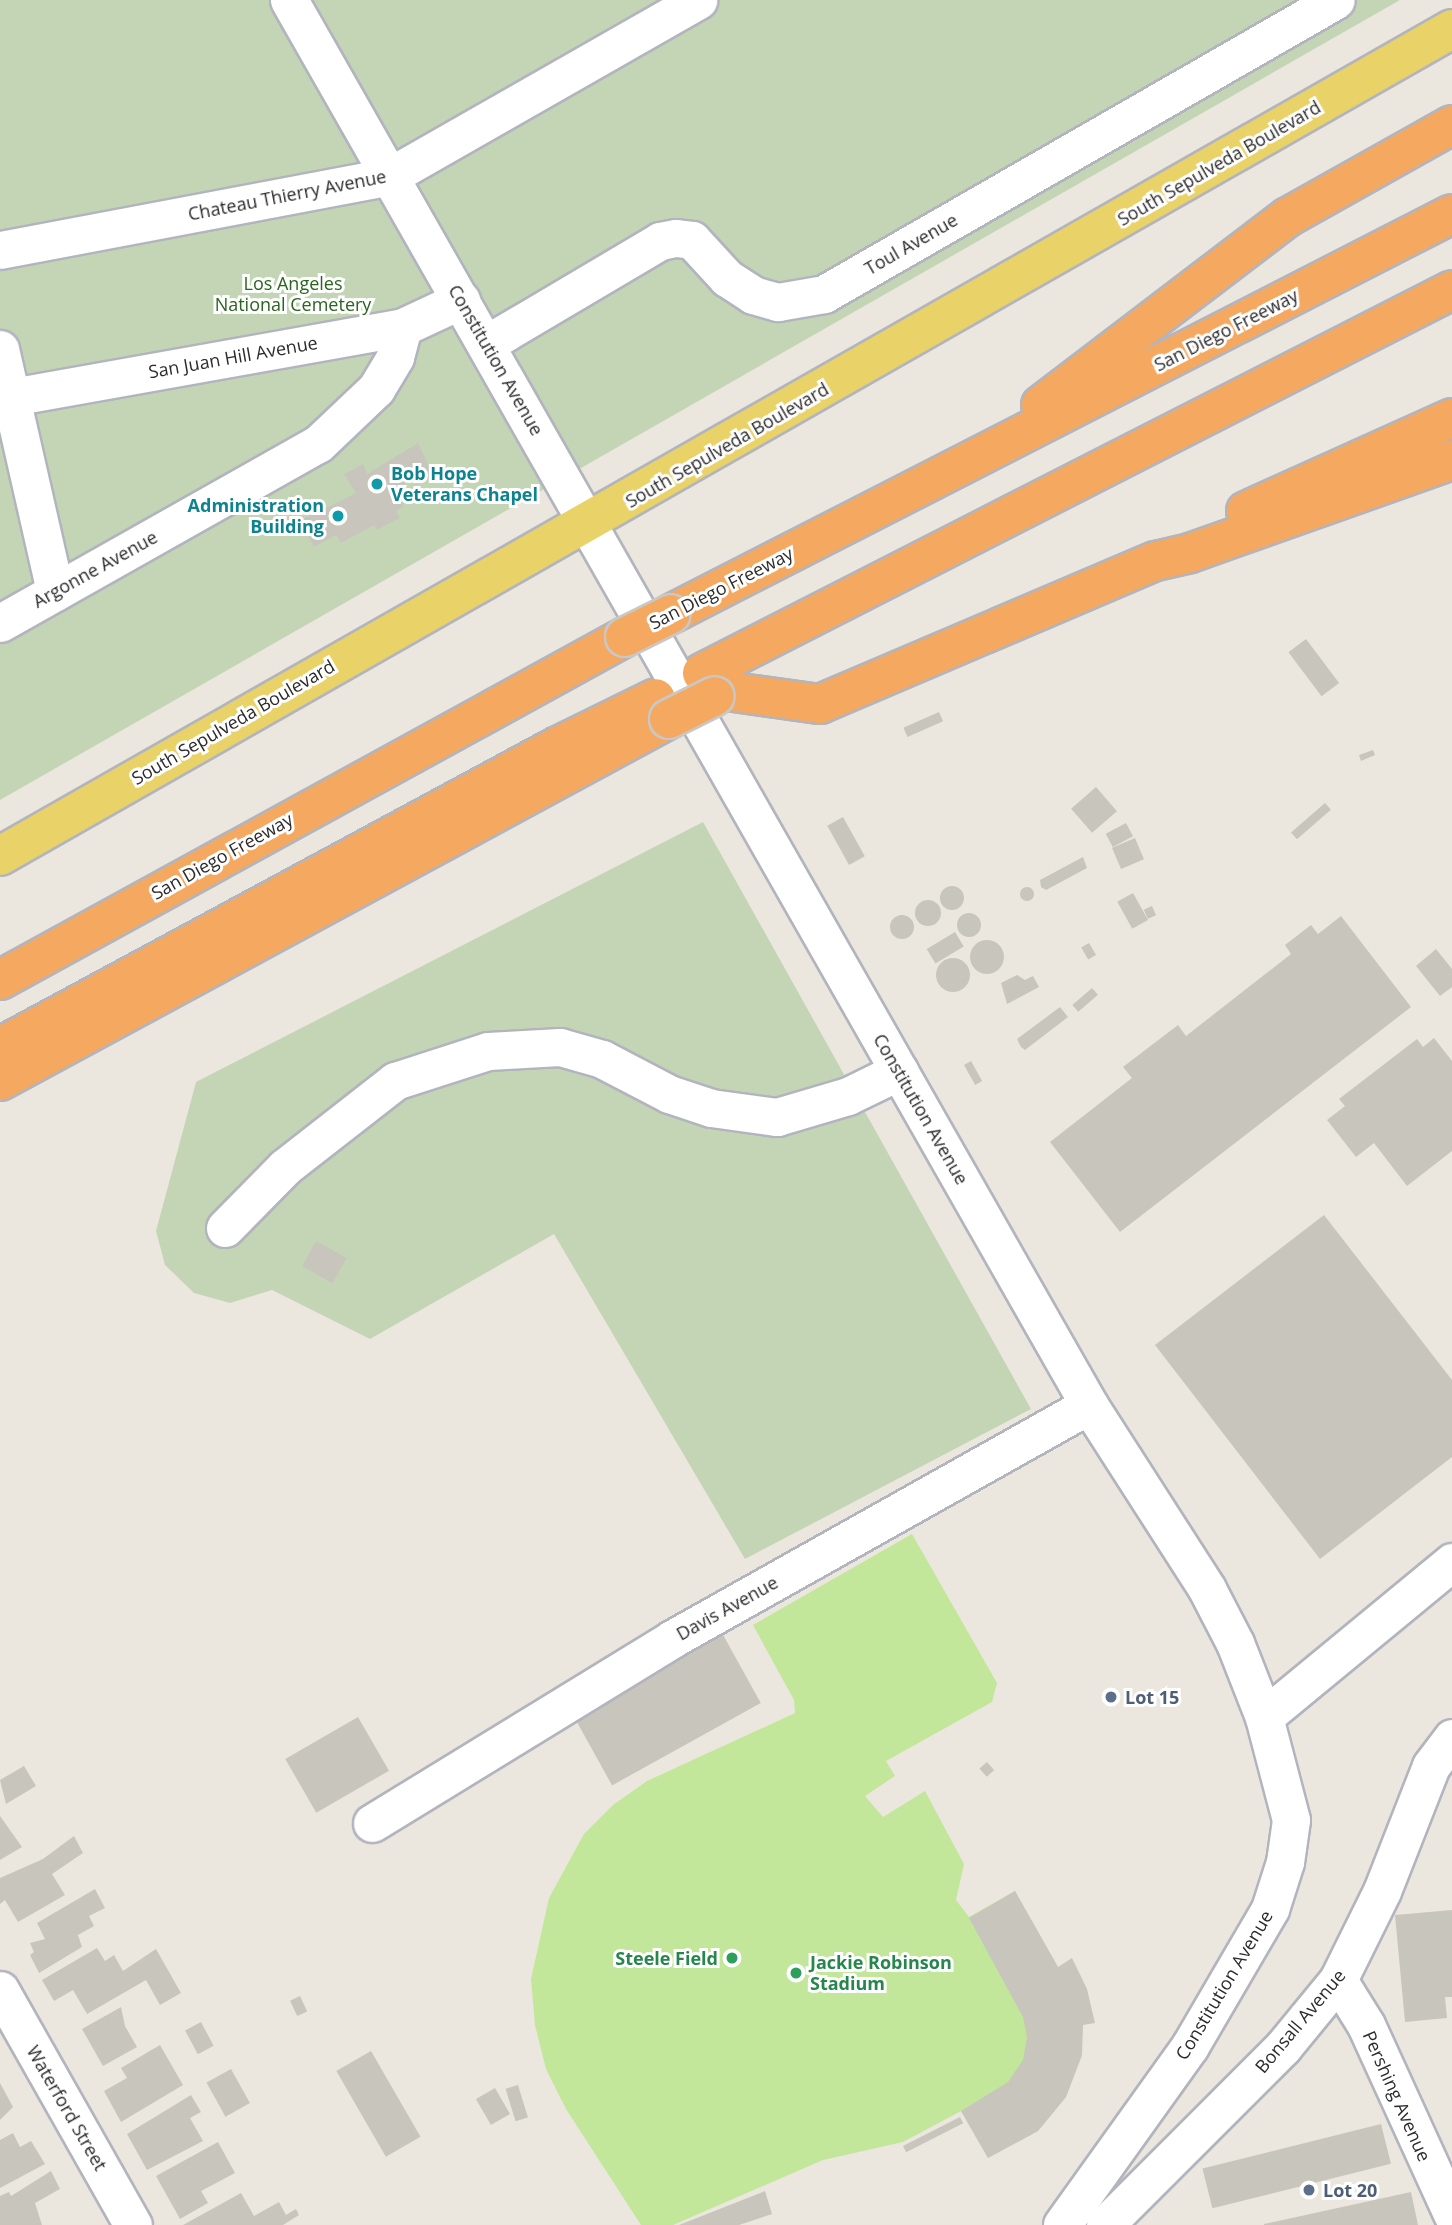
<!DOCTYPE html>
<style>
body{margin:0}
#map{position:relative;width:1452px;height:2225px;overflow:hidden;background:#ece7de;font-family:"Open Sans",sans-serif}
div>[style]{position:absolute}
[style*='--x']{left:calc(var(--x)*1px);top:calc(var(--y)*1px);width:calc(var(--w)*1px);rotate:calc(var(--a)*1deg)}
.cemetery>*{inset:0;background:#c4d5b6}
.pitch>*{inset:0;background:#c2e69a}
.building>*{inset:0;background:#c8c5bd;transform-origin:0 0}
.round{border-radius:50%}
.roads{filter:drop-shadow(2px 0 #b2b4be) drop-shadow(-2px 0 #b2b4be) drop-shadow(0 2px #b2b4be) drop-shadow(0 -2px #b2b4be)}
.minor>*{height:37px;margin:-18.5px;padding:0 18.5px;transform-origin:18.5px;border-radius:18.5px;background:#fff}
.major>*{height:38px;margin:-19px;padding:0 19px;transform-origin:19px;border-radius:19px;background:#e9d267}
.highway>*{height:38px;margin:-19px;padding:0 19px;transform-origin:19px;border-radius:19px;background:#f5a960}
.bridges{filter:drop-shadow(2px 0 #c8c8c8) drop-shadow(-2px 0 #c8c8c8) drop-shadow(0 2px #c8c8c8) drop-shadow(0 -2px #c8c8c8)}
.highway-bridge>*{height:38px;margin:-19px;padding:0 19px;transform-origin:19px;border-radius:19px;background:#f5a960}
.dots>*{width:19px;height:19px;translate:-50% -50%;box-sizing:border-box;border:4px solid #fff;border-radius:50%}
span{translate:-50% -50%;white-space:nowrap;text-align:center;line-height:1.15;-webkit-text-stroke:6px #fff;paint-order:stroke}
.street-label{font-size:18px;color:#2b2b2b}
.park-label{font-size:18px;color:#29651f}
.culture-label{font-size:18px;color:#0d838f;font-weight:700}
.left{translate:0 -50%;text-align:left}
.right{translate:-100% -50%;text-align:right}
.service-label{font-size:18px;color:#4e5e75;font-weight:700}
.leisure-label{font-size:18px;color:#27864d;font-weight:700}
</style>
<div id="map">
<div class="cemetery">
<i style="clip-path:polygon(0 0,1400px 0,0 800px)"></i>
<i style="clip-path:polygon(703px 822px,1031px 1409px,745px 1559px,554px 1234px,370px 1339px,272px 1290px,230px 1303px,194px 1293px,165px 1265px,156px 1231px,196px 1082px)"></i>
</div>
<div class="pitch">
<i style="clip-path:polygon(912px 1534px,997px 1683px,992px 1702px,886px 1761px,895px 1776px,865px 1796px,883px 1817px,925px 1791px,964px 1864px,956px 1900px,969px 1917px,1015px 1891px,1058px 1967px,1082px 2055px,1066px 2097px,1038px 2131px,988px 2158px,961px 2111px,903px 2142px,823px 2160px,673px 2225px,641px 2225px,566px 2109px,546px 2069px,535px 2025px,531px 1979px,549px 1898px,584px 1834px,613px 1805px,647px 1781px,795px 1713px,794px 1700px,753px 1625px)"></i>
</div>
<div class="building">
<i style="clip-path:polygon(418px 443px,433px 475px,422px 481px,419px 476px,394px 489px,404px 506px,396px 511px,400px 518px,377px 530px,374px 525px,341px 543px,336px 535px,314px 547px,299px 521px,356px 493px,344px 474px,363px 464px,367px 474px)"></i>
<i style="left:1306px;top:639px;width:55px;height:22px;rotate:53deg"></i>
<i style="left:939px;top:712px;width:10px;height:39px;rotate:66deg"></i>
<i style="clip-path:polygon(1373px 750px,1375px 755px,1361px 761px,1359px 755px)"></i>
<i style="left:1096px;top:787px;width:32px;height:33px;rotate:49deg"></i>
<i style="left:1325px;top:803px;width:9px;height:45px;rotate:49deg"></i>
<i style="left:843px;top:817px;width:45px;height:18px;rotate:61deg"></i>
<i style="left:1126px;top:823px;width:15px;height:23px;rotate:62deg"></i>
<i style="left:1135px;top:838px;width:23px;height:25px;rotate:67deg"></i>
<i style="clip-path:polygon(1083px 857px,1087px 868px,1046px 890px,1041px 887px,1040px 880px)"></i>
<i class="round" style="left:940px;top:886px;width:24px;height:24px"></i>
<i class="round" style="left:1020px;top:887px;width:14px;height:14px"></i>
<i style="left:1133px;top:893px;width:31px;height:18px;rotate:61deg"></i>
<i class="round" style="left:915px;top:900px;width:26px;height:26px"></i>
<i style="left:1152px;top:906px;width:10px;height:9px;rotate:66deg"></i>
<i class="round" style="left:957px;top:913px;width:24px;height:24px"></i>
<i class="round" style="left:890px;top:915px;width:24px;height:24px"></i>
<i style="clip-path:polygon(1341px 916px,1411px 1007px,1120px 1232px,1050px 1142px,1132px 1078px,1123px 1067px,1178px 1025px,1186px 1036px,1291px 954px,1285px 945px,1311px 925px,1318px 934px)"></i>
<i style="left:955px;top:932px;width:17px;height:33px;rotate:59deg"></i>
<i class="round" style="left:970px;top:940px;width:34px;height:34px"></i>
<i style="left:1089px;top:943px;width:14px;height:9px;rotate:60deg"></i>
<i style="clip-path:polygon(1436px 949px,1452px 969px,1452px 987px,1440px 996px,1416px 966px)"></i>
<i class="round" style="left:936px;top:958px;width:34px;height:34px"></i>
<i style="clip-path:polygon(1017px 975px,1025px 980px,1033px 976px,1039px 987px,1007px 1004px,1001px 983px)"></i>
<i style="left:1092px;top:988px;width:9px;height:26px;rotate:49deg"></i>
<i style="clip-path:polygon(1060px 1007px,1068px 1017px,1025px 1050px,1021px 1047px,1017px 1039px)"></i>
<i style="clip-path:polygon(1434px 1038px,1452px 1061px,1452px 1151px,1407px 1186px,1374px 1143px,1356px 1157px,1327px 1120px,1345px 1106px,1339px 1099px,1417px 1039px,1423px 1047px)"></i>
<i style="left:971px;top:1061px;width:23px;height:8px;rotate:61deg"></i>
<i style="clip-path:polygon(1324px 1215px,1452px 1380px,1452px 1457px,1320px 1559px,1155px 1345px)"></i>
<i style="left:316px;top:1241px;width:35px;height:29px;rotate:29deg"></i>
<i style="left:722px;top:1633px;width:80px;height:170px;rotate:61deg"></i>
<i style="left:358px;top:1717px;width:62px;height:84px;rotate:60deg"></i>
<i style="left:987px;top:1762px;width:11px;height:10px;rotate:49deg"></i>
<i style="clip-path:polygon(24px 1766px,36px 1786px,6px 1804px,0 1780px)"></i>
<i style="clip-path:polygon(0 1816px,22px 1847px,0 1860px)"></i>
<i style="clip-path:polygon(74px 1836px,83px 1853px,52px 1874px,65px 1895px,18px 1922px,5px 1900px,0 1904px,0 1878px,43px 1859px)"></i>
<i style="clip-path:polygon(95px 1889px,105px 1908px,89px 1916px,94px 1926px,78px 1935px,82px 1947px,39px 1973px,30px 1955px,34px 1952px,30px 1943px,45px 1939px,37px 1923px)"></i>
<i style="clip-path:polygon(1015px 1891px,1058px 1967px,1072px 1958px,1087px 1989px,1095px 2023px,1083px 2025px,1082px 2055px,1066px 2097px,1038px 2131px,988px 2158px,961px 2111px,1008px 2082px,1023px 2060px,1027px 2037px,1023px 2017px,969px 1918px)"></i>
<i style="clip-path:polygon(1452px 1910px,1452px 1997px,1445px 1997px,1447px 2018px,1405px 2022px,1395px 1915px)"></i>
<i style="clip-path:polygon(97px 1948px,105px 1961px,114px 1955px,123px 1971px,156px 1949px,181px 1993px,160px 2005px,146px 1980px,87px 2014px,73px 1990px,54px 2001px,42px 1980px)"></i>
<i style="left:300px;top:1996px;width:17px;height:11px;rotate:65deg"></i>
<i style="clip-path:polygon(121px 2007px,125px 2026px,137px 2047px,103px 2066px,82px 2029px)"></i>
<i style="left:201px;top:2022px;width:27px;height:18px;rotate:62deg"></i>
<i style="clip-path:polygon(160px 2045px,183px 2085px,121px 2122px,104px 2091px,127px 2078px,121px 2068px)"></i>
<i style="left:371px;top:2051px;width:99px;height:40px;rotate:60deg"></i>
<i style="left:231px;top:2069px;width:39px;height:28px;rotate:61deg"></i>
<i style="clip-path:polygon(0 2083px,13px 2107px,0 2120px)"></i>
<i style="left:518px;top:2085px;width:34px;height:13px;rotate:73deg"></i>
<i style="left:495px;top:2088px;width:30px;height:22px;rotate:60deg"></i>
<i style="clip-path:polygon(191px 2095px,201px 2112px,190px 2118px,203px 2141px,147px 2170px,127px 2134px)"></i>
<i style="left:960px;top:2117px;width:7px;height:64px;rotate:63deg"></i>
<i style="left:1381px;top:2124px;width:41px;height:184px;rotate:76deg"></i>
<i style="clip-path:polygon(13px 2133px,20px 2147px,31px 2141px,45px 2164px,0 2188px,0 2140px)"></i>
<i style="clip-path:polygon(218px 2142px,235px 2173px,201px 2191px,208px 2203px,180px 2219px,156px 2176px)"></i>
<i style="clip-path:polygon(51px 2171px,60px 2189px,35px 2203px,42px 2225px,0 2225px,0 2196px,9px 2192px,11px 2196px)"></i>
<i style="clip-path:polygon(765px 2191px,772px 2214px,739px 2225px,679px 2225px)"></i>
<i style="clip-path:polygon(1411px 2192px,1418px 2225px,1264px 2225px,1264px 2224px)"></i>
<i style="clip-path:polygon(241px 2193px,254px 2216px,279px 2202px,286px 2215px,296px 2209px,299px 2215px,283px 2225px,183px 2225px)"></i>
</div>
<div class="roads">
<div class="minor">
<i style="--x:289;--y:0;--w:1617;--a:60.34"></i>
<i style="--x:1089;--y:1405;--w:219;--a:57.3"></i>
<i style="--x:1207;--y:1589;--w:61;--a:62.6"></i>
<i style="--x:1235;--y:1643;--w:79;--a:68.6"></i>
<i style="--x:1264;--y:1717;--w:106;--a:75.3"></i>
<i style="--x:1291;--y:1820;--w:42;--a:98.1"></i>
<i style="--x:1285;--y:1862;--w:49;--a:107.7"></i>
<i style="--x:1270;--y:1909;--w:159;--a:120.3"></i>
<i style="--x:1190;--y:2046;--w:220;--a:125.6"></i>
<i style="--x:0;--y:250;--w:397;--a:-10.7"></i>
<i style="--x:390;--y:176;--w:355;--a:-29.7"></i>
<i style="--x:486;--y:344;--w:202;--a:-30.6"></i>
<i style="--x:660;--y:241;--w:16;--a:-11"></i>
<i style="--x:676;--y:238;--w:16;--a:7"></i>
<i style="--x:692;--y:240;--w:52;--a:47.4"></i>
<i style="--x:727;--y:278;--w:31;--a:33"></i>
<i style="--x:753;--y:295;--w:26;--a:16"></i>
<i style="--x:778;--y:302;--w:47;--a:-9.9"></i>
<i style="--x:824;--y:294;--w:590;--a:-29.87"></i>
<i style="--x:0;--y:349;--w:249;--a:77.2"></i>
<i style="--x:0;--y:399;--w:409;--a:-10.1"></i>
<i style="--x:403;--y:327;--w:64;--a:-25"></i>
<i style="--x:0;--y:623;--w:365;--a:-29.4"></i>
<i style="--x:318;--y:444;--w:80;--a:-43.5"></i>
<i style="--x:376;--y:389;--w:37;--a:-59"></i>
<i style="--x:395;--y:357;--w:31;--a:-75"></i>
<i style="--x:225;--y:1228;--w:86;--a:-45.5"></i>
<i style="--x:285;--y:1167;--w:140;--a:-38"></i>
<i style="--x:395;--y:1081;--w:98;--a:-17.9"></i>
<i style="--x:488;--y:1051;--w:72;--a:-3.2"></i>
<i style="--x:560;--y:1047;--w:44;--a:15.9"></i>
<i style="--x:602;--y:1059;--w:76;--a:27.6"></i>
<i style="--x:669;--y:1094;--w:44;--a:18.4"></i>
<i style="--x:711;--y:1108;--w:67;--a:7.8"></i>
<i style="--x:777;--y:1117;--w:74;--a:-16.5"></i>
<i style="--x:848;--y:1096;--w:57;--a:-26.1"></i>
<i style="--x:1264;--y:1717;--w:244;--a:-39.5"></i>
<i style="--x:372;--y:1823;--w:352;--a:-31.5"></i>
<i style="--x:672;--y:1639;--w:478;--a:-29.3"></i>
<i style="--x:1338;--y:1980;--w:53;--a:58.1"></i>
<i style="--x:1366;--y:2025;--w:208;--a:65.5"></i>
<i style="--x:0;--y:1990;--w:270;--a:60.5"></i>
<i style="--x:1105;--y:2225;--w:252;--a:-45"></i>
<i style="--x:1283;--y:2047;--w:87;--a:-50.6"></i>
<i style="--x:1338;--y:1980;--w:99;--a:-63.7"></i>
<i style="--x:1382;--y:1891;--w:134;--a:-68.6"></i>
<i style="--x:1431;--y:1766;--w:35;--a:-53"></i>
</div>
<div class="major">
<i style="--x:0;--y:856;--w:1671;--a:-29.66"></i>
</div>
<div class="highway">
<i style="--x:1041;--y:405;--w:310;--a:-37.3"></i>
<i style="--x:1288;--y:217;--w:188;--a:-29.3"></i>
<i style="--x:1246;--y:511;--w:226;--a:-24.3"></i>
<i style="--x:671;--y:614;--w:877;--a:-27.12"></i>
<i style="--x:702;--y:673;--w:842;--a:-27.05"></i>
<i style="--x:726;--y:691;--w:95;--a:7.9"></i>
<i style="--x:820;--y:704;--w:365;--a:-23.1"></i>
<i style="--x:1156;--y:561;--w:35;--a:-13"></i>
<i style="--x:1190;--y:553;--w:278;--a:-19.5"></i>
<i style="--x:0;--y:980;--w:713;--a:-28.76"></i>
<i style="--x:0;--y:1047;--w:632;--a:-28.35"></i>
<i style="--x:556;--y:747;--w:111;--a:-26.1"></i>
<i style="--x:0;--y:1081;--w:761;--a:-28.42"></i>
</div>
</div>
<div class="bridges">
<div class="highway-bridge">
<i style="--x:625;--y:637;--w:51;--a:-26.6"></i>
<i style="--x:669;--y:719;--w:51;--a:-26.6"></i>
</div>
</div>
<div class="dots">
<i style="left:377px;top:484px;background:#0f9aa8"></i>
<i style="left:338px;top:516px;background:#0f9aa8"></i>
<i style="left:1111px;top:1697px;background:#5c6f8a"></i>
<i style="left:732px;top:1958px;background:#2e9e5b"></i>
<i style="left:796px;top:1973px;background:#2e9e5b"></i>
<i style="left:1309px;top:2190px;background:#5c6f8a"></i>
</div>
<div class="street-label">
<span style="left:1219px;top:163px;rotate:-30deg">South Sepulveda Boulevard</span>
<span style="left:287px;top:195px;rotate:-11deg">Chateau Thierry Avenue</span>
<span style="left:911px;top:244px;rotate:-30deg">Toul Avenue</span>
<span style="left:1226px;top:330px;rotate:-27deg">San Diego Freeway</span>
<span style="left:233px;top:357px;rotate:-10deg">San Juan Hill Avenue</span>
<span style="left:496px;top:360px;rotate:60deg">Constitution Avenue</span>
<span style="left:727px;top:445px;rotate:-30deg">South Sepulveda Boulevard</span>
<span style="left:95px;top:569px;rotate:-29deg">Argonne Avenue</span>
<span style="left:721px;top:588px;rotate:-27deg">San Diego Freeway</span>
<span style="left:233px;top:722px;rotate:-30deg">South Sepulveda Boulevard</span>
<span style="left:222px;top:856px;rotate:-29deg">San Diego Freeway</span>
<span style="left:921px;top:1109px;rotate:60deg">Constitution Avenue</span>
<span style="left:727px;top:1608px;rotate:-29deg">Davis Avenue</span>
<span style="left:1224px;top:1985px;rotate:-59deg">Constitution Avenue</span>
<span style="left:1300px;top:2021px;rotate:-50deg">Bonsall Avenue</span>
<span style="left:1397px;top:2096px;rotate:66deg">Pershing Avenue</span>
<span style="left:67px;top:2108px;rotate:60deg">Waterford Street</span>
</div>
<div class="park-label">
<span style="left:293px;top:294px">Los Angeles<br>National Cemetery</span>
</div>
<div class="culture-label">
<span class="left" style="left:391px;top:484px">Bob Hope<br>Veterans Chapel</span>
<span class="right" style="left:324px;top:516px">Administration<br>Building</span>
</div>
<div class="service-label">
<span class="left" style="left:1125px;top:1697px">Lot 15</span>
<span class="left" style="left:1323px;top:2190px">Lot 20</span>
</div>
<div class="leisure-label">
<span class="right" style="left:718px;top:1958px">Steele Field</span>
<span class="left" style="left:810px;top:1973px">Jackie Robinson<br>Stadium</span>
</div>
</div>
